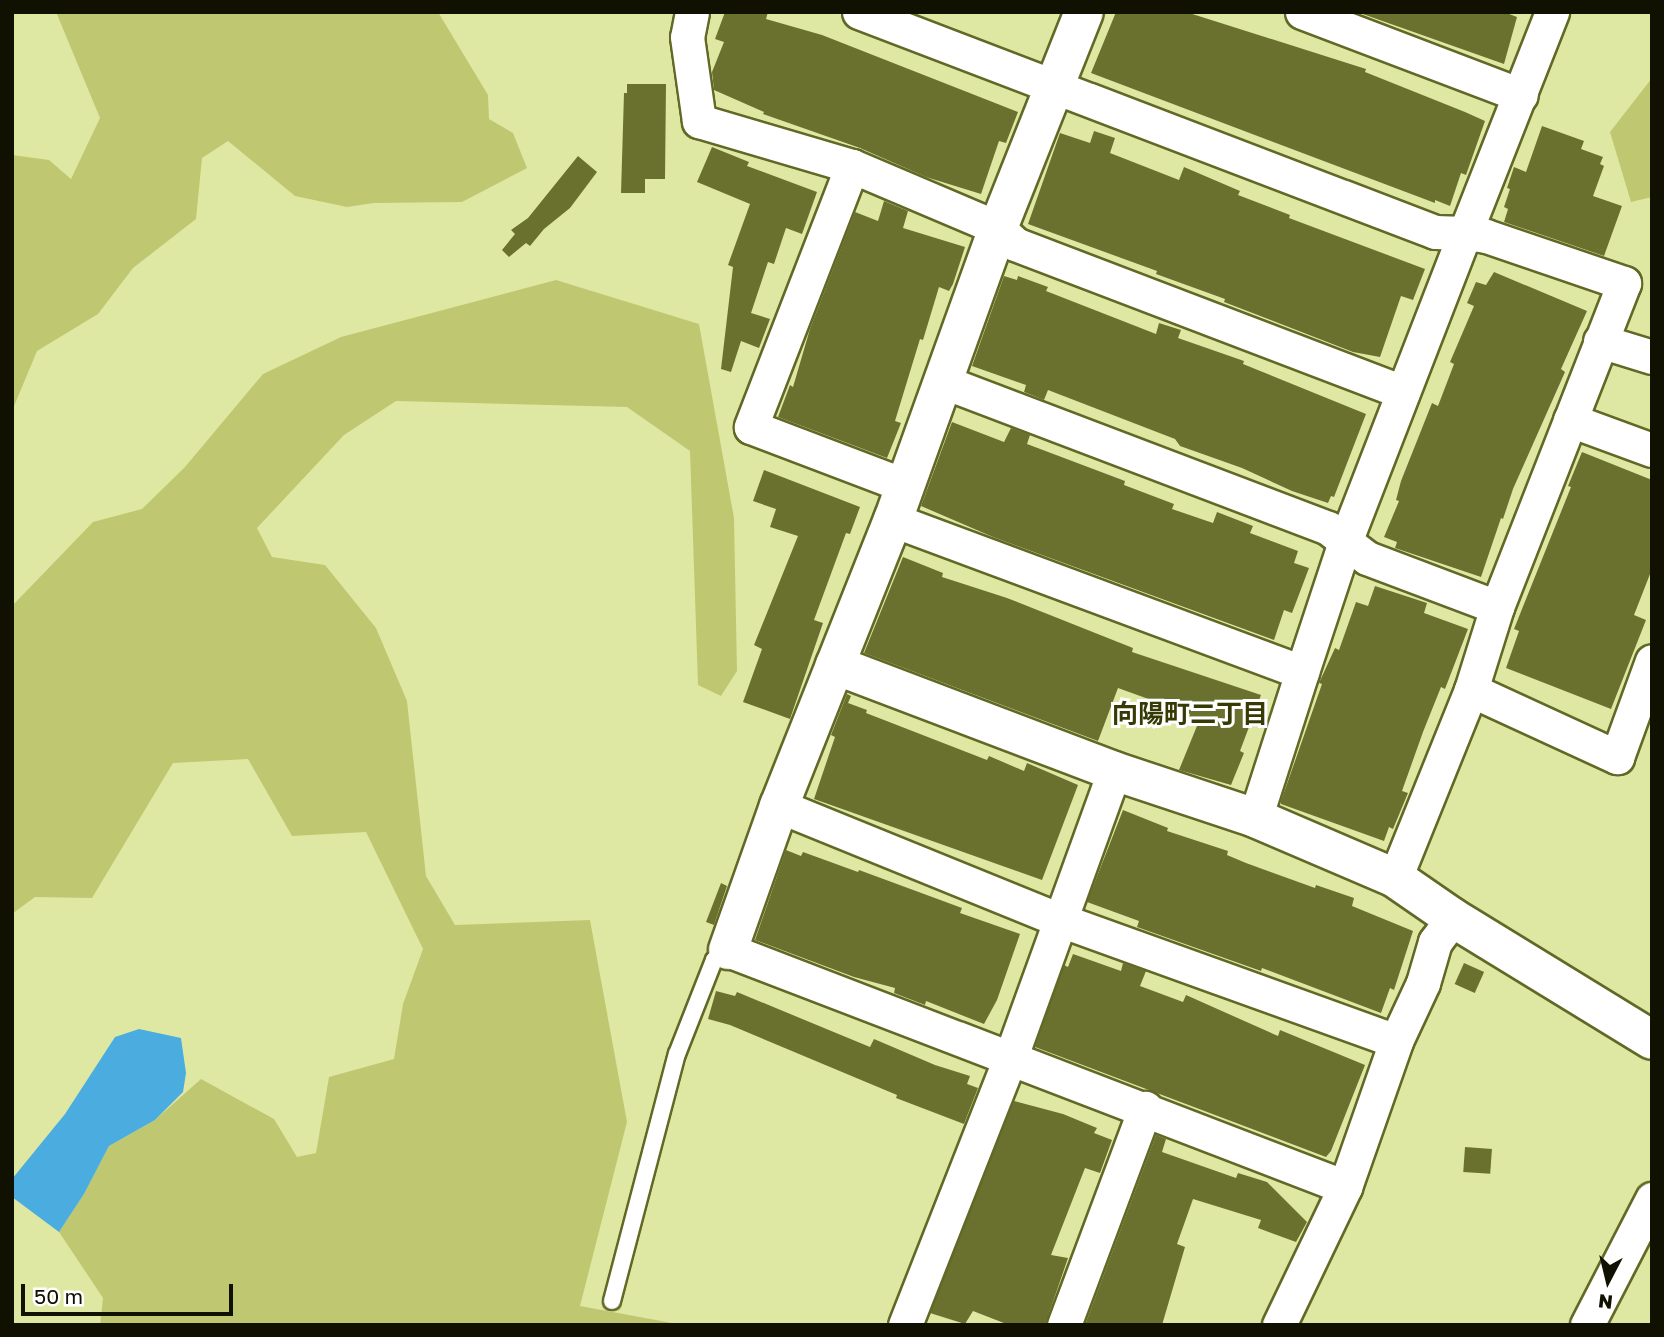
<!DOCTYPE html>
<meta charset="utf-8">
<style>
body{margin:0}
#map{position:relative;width:1664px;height:1337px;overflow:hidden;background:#dfe8a3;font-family:"Golos Text","Noto Sans JP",sans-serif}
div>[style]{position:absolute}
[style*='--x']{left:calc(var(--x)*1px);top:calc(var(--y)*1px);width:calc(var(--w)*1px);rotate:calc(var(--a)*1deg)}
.green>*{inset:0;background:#bfc870}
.water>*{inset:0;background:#4baddf}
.building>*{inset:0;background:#6a712e;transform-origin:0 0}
.roads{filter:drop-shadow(2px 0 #626825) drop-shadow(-2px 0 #626825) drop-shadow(0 2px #626825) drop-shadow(0 -2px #626825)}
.lane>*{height:16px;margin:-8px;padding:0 8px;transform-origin:8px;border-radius:8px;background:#fff}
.street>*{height:33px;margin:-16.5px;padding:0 16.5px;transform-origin:16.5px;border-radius:16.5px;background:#fff}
.secondary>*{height:38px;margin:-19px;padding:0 19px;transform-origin:19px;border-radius:19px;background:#fff}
span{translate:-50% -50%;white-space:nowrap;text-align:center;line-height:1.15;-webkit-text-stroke:6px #fff;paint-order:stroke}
.neighbourhood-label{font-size:26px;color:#363a04;font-weight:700}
.frame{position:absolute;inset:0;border:14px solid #101100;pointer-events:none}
.north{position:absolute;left:1573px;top:1246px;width:70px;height:70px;-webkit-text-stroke:5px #fff;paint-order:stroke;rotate:187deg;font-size:19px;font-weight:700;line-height:28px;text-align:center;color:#101100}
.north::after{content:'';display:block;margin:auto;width:24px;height:32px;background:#101100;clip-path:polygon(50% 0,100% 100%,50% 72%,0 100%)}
.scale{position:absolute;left:21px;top:1284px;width:212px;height:32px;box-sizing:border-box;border:4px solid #101100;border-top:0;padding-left:9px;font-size:21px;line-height:24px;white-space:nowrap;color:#101100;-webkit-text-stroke:5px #fff;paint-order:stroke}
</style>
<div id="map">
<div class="green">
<i style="clip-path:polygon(56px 12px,438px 12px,488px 95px,489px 119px,513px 133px,527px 168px,462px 202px,374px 203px,347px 207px,295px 196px,228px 141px,202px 158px,196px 219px,133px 268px,98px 314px,37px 351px,12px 411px,12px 155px,49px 160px,71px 179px,100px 118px)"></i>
<i style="clip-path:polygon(1652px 78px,1652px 197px,1631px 202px,1610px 132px)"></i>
<i style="clip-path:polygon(556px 280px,699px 324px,734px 518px,737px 671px,721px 696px,698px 685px,690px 451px,627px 407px,396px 401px,344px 435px,257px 528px,272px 557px,325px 565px,376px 628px,407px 701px,426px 876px,455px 925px,590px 920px,627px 1122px,580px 1306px,683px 1325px,100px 1325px,103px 1298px,59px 1232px,84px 1194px,109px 1146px,155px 1120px,201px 1079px,274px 1119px,297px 1157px,316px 1153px,329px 1077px,394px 1059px,403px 1004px,423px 949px,366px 832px,292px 836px,248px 759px,173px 763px,92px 898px,35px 897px,12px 914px,12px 606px,93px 522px,142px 509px,185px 467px,263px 374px,341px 337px)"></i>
</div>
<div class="water">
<i style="clip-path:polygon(139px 1029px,181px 1038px,186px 1073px,183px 1092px,155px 1120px,109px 1146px,84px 1194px,59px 1232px,12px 1197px,12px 1179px,65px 1114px,115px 1037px)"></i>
</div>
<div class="building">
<i style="clip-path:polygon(725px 12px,768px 12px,766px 19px,822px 35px,1018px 112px,1006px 143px,999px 141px,981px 194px,926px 177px,860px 148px,763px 114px,764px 112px,714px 90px,712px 72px,724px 42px,715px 39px)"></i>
<i style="clip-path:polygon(1116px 12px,1186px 12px,1366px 69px,1365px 72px,1465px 112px,1485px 121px,1466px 175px,1461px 173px,1450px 206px,1435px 200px,1435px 203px,1091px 73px)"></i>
<i style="clip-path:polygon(1357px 12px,1504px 12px,1517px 17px,1504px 64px)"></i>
<i style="clip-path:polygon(627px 84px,666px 84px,665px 179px,645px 179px,645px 193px,621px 193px,624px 93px,627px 93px)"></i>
<i style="clip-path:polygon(1542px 126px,1584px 141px,1581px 149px,1603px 157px,1600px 164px,1604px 166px,1593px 196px,1622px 206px,1604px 256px,1504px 222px,1508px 209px,1504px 207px,1510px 189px,1507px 188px,1514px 167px,1526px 172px)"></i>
<i style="clip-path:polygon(1094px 131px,1115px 138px,1110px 153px,1179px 180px,1184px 167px,1240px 191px,1238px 195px,1290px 215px,1289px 218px,1425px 269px,1413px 300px,1401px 296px,1380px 357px,1353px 352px,1224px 302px,1225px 299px,1156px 274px,1157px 271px,1028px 224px,1060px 133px,1090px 143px)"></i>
<i style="clip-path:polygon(712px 147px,749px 162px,747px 166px,817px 192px,802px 234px,786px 228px,774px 264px,768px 262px,751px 313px,770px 319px,759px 348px,741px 341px,731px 372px,721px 369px,733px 267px,728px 265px,750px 204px,697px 182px)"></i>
<i style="clip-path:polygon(578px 156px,597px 172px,570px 208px,544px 229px,530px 246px,526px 243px,509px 257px,502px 250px,515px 234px,511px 230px,528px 218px)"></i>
<i style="clip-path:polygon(884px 201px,908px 211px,903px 228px,965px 247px,953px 284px,949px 291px,939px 287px,923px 340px,920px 339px,895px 421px,901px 423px,887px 458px,778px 417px,790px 385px,793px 387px,810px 329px,855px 212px,878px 221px)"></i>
<i style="clip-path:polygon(1494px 272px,1587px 311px,1561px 369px,1565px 372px,1513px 489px,1503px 519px,1501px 518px,1481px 577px,1395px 548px,1397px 542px,1384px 537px,1399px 501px,1396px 500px,1401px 481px,1432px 403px,1438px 406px,1454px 364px,1450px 362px,1474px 306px,1467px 303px,1476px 282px,1486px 285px)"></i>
<i style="clip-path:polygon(1004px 276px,1017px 280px,1018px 276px,1048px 287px,1046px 291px,1156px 334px,1159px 323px,1181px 330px,1178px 338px,1244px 361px,1243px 364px,1366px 414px,1334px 497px,1331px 496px,1328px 503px,1292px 491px,1242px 468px,1180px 446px,1175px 439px,1048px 390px,1044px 400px,1024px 392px,1026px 385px,972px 366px)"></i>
<i style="clip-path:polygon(952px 422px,1004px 442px,1011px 428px,1030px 435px,1027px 444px,1125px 481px,1124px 485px,1174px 504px,1172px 509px,1213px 523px,1217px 512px,1253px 526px,1250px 533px,1298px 551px,1294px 563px,1309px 568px,1292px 613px,1284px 610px,1274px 640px,993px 537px,921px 506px)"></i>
<i style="clip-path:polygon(1582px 452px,1652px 480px,1652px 569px,1634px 615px,1646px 620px,1611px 709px,1506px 668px,1519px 631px,1514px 629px,1571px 487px,1568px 486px)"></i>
<i style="clip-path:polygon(764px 470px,860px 507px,850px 534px,846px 533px,814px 620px,823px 623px,790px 719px,743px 702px,762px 649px,754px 645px,798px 536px,770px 527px,776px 509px,753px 501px)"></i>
<i style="clip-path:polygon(903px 557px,943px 573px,942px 577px,1007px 598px,1133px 648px,1132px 652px,1261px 695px,1240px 751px,1244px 753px,1231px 785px,1179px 770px,1199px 721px,1189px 717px,1190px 714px,1118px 688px,1098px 741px,864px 653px)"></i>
<i style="clip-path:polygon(1375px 586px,1427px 603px,1424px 613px,1468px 629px,1445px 689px,1441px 687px,1423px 732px,1402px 791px,1408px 793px,1393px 829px,1389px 827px,1384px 841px,1281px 804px,1281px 801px,1322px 684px,1319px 683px,1335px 648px,1339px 650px,1356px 602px,1368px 606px)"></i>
<i style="clip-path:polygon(847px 694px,851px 696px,848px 703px,867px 710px,866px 713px,987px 760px,989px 756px,1024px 771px,1027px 763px,1078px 785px,1042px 880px,814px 799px,835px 737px,831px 735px)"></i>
<i style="clip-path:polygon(1123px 810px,1168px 828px,1167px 831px,1228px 851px,1227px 855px,1246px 863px,1315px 888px,1316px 885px,1354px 898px,1352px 906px,1413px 931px,1394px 990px,1390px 988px,1381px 1013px,1262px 968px,1261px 971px,1137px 927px,1139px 921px,1087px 902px)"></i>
<i style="clip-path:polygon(786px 850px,801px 856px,803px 852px,858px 872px,859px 870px,962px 908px,960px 913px,1020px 934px,997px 1000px,984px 1024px,926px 1001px,925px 1005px,894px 993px,895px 988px,854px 977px,755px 940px)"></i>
<i style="clip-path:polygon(721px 883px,727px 886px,714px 925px,706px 922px)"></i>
<i style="clip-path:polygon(1073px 954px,1121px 971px,1123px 963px,1146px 971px,1140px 986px,1183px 1002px,1186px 995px,1278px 1036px,1280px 1030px,1365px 1065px,1331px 1151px,1326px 1157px,1035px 1047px,1064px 965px,1068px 967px)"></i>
<i style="left:1464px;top:963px;width:22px;height:23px;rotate:24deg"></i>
<i style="clip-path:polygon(716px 991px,735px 996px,737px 992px,870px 1047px,874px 1039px,935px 1065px,970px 1076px,967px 1084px,978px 1088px,964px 1124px,896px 1098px,897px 1095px,730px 1025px,708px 1019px)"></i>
<i style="clip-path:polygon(1014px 1101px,1063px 1114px,1097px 1128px,1094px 1133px,1112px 1140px,1100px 1173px,1085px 1168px,1051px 1255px,1068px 1258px,1045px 1325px,1009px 1325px,973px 1311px,965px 1324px,930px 1313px)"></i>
<i style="clip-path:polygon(1156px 1135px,1166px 1139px,1162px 1152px,1236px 1178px,1238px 1173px,1267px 1182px,1307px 1222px,1296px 1242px,1258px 1228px,1261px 1220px,1193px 1199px,1177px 1244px,1185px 1247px,1162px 1325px,1085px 1325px)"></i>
<i style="left:1465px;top:1147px;width:27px;height:25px;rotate:4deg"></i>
</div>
<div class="roads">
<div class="lane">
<i style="--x:612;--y:1301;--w:255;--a:-75.3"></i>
<i style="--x:677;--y:1054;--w:101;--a:-68.5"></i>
<i style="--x:714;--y:960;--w:17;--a:-36"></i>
</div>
<div class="street">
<i style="--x:692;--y:12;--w:25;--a:101"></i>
<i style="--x:687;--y:37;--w:85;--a:81.9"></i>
<i style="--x:699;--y:121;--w:159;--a:16.4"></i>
<i style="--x:852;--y:166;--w:159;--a:23"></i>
<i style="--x:998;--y:228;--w:23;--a:43"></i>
<i style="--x:1015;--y:244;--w:415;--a:20.9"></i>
<i style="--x:859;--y:12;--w:617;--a:20.9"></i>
<i style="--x:1435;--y:232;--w:30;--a:2"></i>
<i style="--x:1465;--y:233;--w:238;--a:-68.5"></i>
<i style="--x:1302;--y:12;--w:234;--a:20.8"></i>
<i style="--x:852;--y:166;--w:280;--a:111.2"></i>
<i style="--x:751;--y:427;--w:164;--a:20.8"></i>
<i style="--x:1600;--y:341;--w:54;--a:17.1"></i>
<i style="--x:944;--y:382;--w:411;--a:20.8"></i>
<i style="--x:1328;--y:528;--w:49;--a:37.6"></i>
<i style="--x:1367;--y:558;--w:139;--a:20.7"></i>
<i style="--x:1570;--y:420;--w:87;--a:20.1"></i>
<i style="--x:893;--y:520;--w:436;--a:20.4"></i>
<i style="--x:1302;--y:672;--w:153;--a:107.8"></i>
<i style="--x:1302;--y:672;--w:137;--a:-71.7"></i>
<i style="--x:1345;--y:542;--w:331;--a:-68.8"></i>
<i style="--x:1465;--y:233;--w:21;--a:8"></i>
<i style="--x:1486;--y:236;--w:146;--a:18.8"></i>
<i style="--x:1624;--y:283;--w:348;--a:111.4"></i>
<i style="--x:1497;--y:607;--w:87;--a:107.4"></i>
<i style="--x:1471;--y:690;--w:203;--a:112"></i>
<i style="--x:1471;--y:690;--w:161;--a:24.7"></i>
<i style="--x:1617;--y:757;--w:102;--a:-70"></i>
<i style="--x:779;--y:806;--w:303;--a:22.1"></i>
<i style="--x:1060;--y:920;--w:357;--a:19.8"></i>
<i style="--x:728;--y:950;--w:661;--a:21.01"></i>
<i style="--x:905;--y:1325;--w:286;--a:-68.5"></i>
<i style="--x:1010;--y:1059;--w:306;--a:-70.1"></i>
<i style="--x:1064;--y:1325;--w:232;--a:-69.5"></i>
<i style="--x:1279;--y:1325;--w:153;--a:-64.4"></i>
<i style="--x:1345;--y:1187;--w:155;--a:-70.7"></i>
<i style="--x:1396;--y:1041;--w:64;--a:-65"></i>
<i style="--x:1423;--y:983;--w:43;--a:-73.7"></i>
<i style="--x:1435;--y:942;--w:30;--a:-53"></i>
<i style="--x:1587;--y:1325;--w:142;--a:-62.7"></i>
</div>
<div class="secondary">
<i style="--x:835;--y:665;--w:298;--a:20.8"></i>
<i style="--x:1114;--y:771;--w:149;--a:18.4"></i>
<i style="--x:1255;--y:818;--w:152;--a:23.2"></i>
<i style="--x:1395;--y:878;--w:70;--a:34.6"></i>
<i style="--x:1453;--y:918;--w:233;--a:31.5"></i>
<i style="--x:728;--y:950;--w:153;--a:-70.5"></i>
<i style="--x:779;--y:806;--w:308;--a:-68.3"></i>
<i style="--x:893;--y:520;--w:310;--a:-70.2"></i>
<i style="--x:998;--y:228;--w:232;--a:-68.3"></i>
</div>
</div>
<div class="neighbourhood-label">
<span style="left:1190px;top:714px">向陽町二丁目</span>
</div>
<div class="frame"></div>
<div class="north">N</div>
<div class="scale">50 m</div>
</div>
